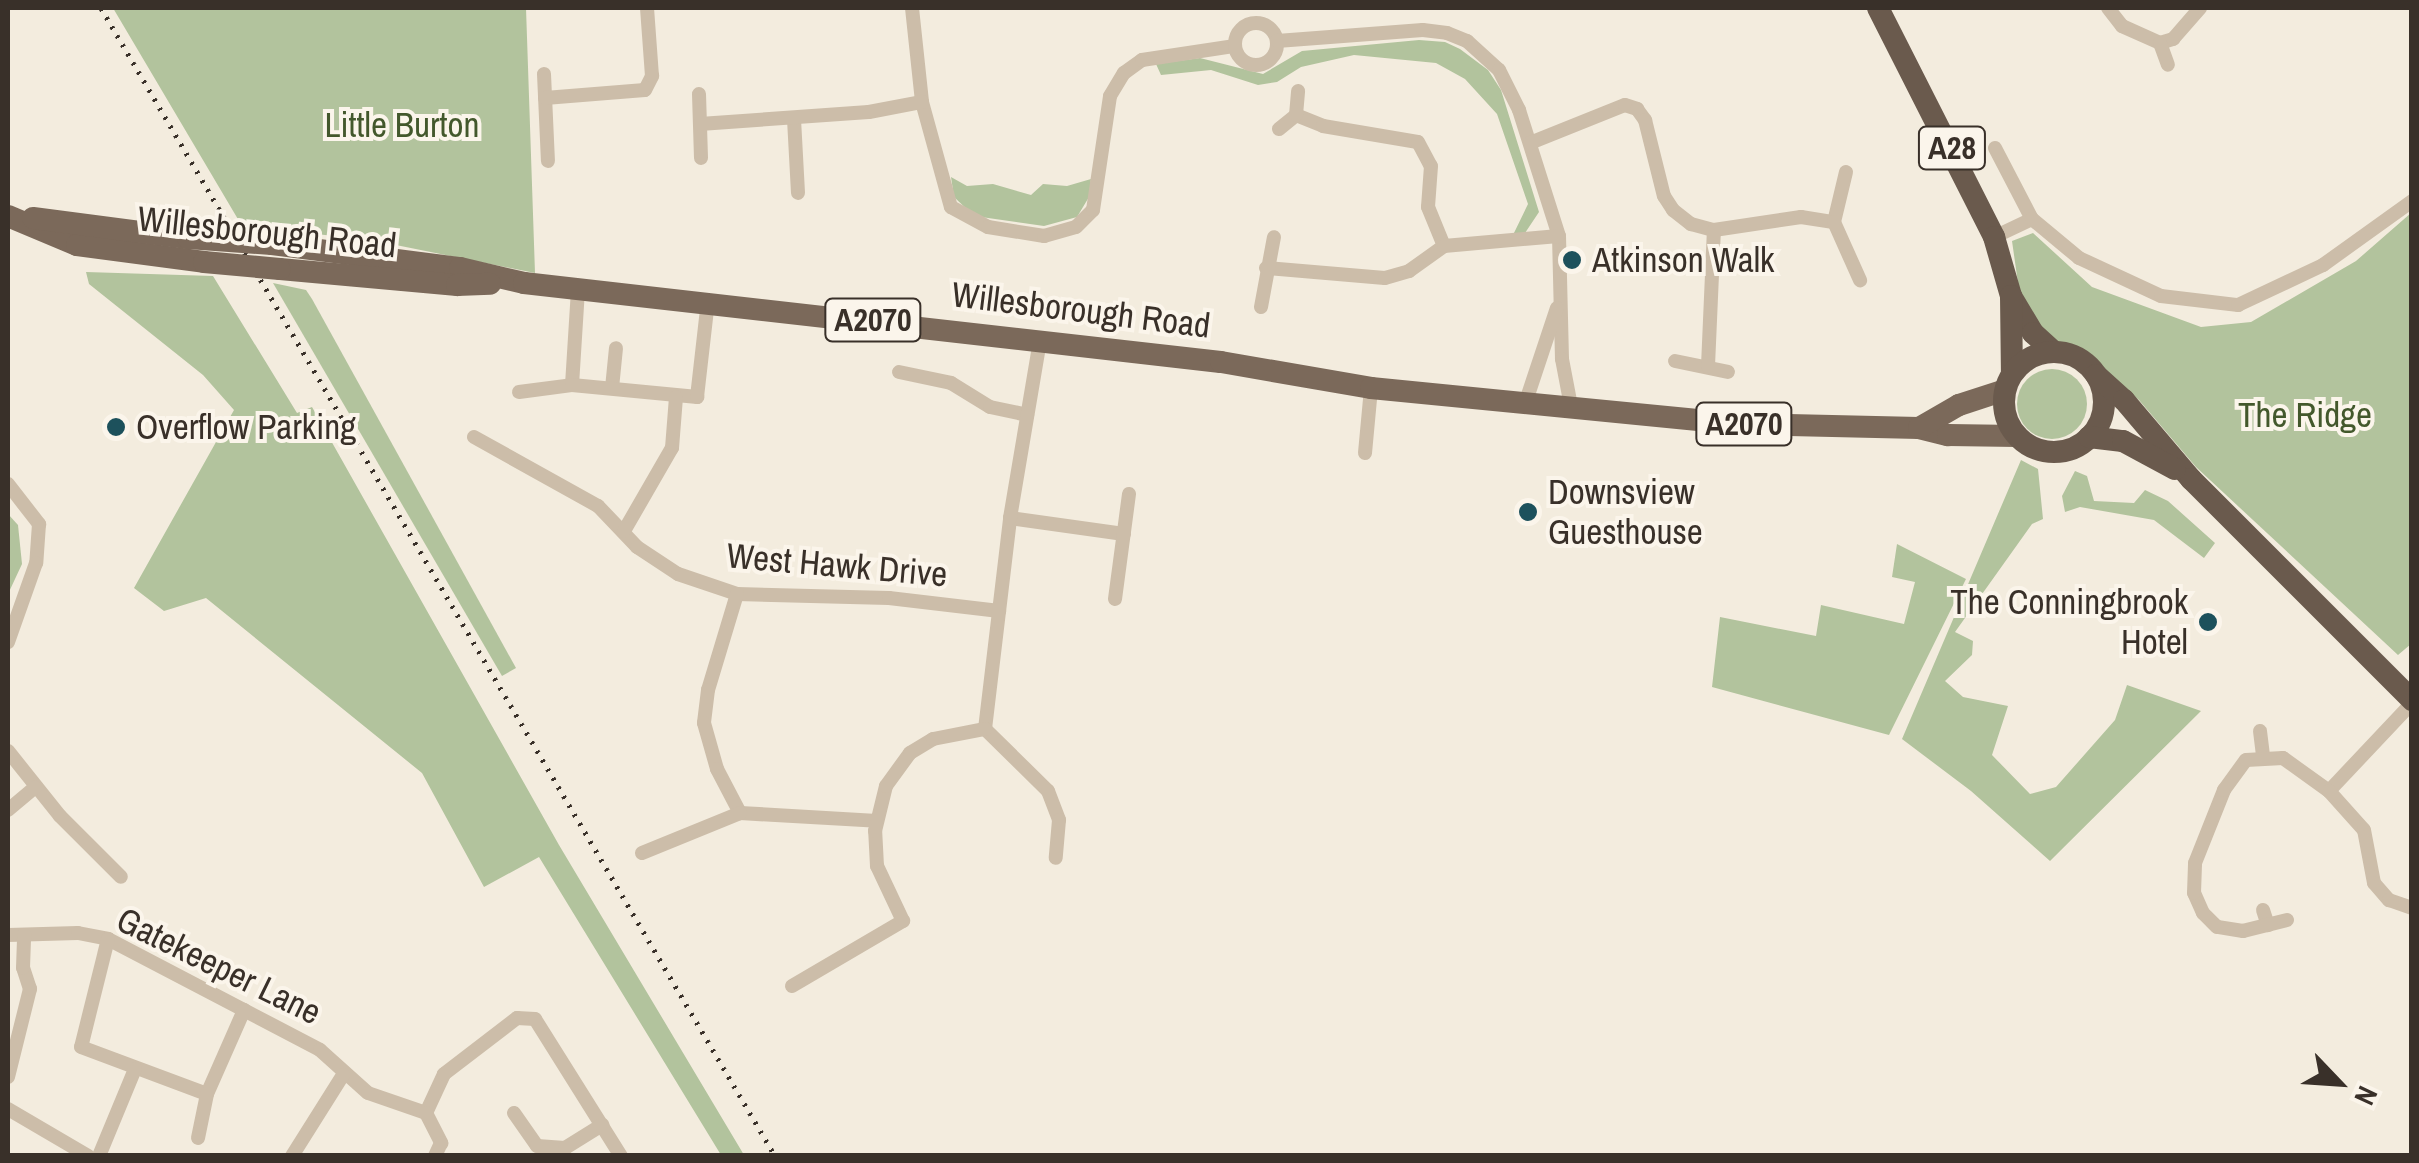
<!DOCTYPE html>
<style>
body{margin:0}
#map{position:relative;width:2419px;height:1163px;overflow:hidden;background:#f3ecde;font-family:"Archivo Narrow",sans-serif}
div>[style]{position:absolute}
[style*='--x']{left:calc(var(--x)*1px);top:calc(var(--y)*1px);width:calc(var(--w)*1px);rotate:calc(var(--a)*1deg)}
.green>*{inset:0;background:#b2c39d}
.round{border-radius:50%}
.minor>*{height:14px;margin:-7px;padding:0 7px;transform-origin:7px;border-radius:7px;background:#ccbda9}
.minor>.ring{margin:-7px;padding:0;box-sizing:content-box;background:none;border:14px solid #ccbda9;border-radius:50%}
.primary>*{height:22px;margin:-11px;padding:0 11px;transform-origin:11px;border-radius:11px;background:#7b695a}
.trunk>*{height:22px;margin:-11px;padding:0 11px;transform-origin:11px;border-radius:11px;background:#6a5a4d}
.trunk>.ring{margin:-11px;padding:0;box-sizing:content-box;background:none;border:22px solid #6a5a4d;border-radius:50%}
.rail>*{height:5px;margin-top:-2.5px;transform-origin:0;background:repeating-linear-gradient(90deg,#393029 0 2.5px,transparent 0 10.5px)}
.primary-bridge>*{height:22px;margin:-11px;padding:0 11px;transform-origin:11px;border-radius:11px;background:#7b695a}
.dots>*{width:28px;height:28px;translate:-50% -50%;box-sizing:border-box;border:5px solid #fbf5eb;border-radius:50%}
span{translate:-50% -50%;white-space:nowrap;text-align:center;line-height:1.15;-webkit-text-stroke:8px #fbf5eb;paint-order:stroke}
.shield-label span{padding:2px 8px;background:#fbf5eb;border:2px solid;border-radius:8px;-webkit-text-stroke-width:0}
.shield-label{font-size:32px;color:#393029;font-weight:700}
.park-label{font-size:35px;color:#43582c}
.street-label{font-size:35px;color:#393029}
.poi-label{font-size:35px;color:#393029}
.left{translate:0 -50%;text-align:left}
.right{translate:-100% -50%;text-align:right}
.frame{position:absolute;inset:0;border:10px solid #393029;pointer-events:none}
.north{position:absolute;left:2289px;top:1033px;width:100px;height:100px;-webkit-text-stroke:8px #fbf5eb;paint-order:stroke;rotate:115deg;font-size:28px;font-weight:700;line-height:40px;text-align:center;color:#393029}
.north::after{content:'';display:block;margin:auto;width:35px;height:45px;background:#393029;clip-path:polygon(50% 0,100% 100%,50% 72%,0 100%)}
</style>
<div id="map">
<div class="green">
<i style="clip-path:polygon(113px 8px,526px 8px,535px 273px,371px 240px,242px 226px)"></i>
<i style="clip-path:polygon(1419px 40px,1445px 42px,1460px 49px,1488px 70px,1501px 90px,1539px 212px,1525px 233px,1513px 235px,1528px 204px,1497px 114px,1465px 79px,1436px 63px,1354px 55px,1301px 67px,1277px 82px,1258px 85px,1211px 70px,1161px 75px,1156px 64px,1200px 58px,1263px 74px,1302px 51px)"></i>
<i style="clip-path:polygon(951px 177px,967px 186px,993px 184px,1031px 195px,1043px 184px,1067px 186px,1091px 179px,1089px 197px,1077px 217px,1044px 226px,974px 216px,954px 197px)"></i>
<i style="clip-path:polygon(2411px 213px,2411px 644px,2398px 655px,2196px 467px,2139px 400px,2081px 351px,2044px 337px,2019px 290px,2012px 241px,2033px 233px,2092px 287px,2201px 327px,2251px 322px,2356px 261px)"></i>
<i style="clip-path:polygon(86px 272px,213px 276px,297px 413px,312px 407px,559px 845px,744px 1155px,721px 1155px,539px 857px,484px 887px,422px 773px,206px 598px,164px 611px,134px 588px,234px 410px,203px 375px,89px 284px)"></i>
<i style="clip-path:polygon(273px 283px,306px 290px,312px 299px,516px 668px,502px 676px)"></i>
<i class="round" style="left:2017px;top:369px;width:70px;height:70px"></i>
<i style="clip-path:polygon(2021px 460px,2038px 469px,2043px 519px,2032px 524px,1955px 632px,1973px 641px,1972px 655px,1945px 681px,1963px 697px,2008px 706px,1992px 755px,2030px 794px,2056px 787px,2115px 720px,2127px 685px,2201px 711px,2050px 861px,1971px 791px,1902px 739px)"></i>
<i style="clip-path:polygon(2075px 471px,2087px 476px,2094px 501px,2134px 503px,2145px 490px,2168px 501px,2215px 543px,2204px 558px,2154px 520px,2080px 507px,2065px 512px,2062px 496px)"></i>
<i style="clip-path:polygon(8px 514px,18px 525px,22px 564px,8px 594px)"></i>
<i style="clip-path:polygon(1897px 544px,1966px 579px,1889px 735px,1712px 687px,1720px 617px,1816px 636px,1821px 605px,1904px 624px,1915px 582px,1892px 577px)"></i>
</div>
<div class="minor">
<i style="--x:912;--y:8;--w:95;--a:83.9"></i>
<i style="--x:922;--y:102;--w:109;--a:74.6"></i>
<i style="--x:951;--y:207;--w:42;--a:28.4"></i>
<i style="--x:988;--y:227;--w:57;--a:9.1"></i>
<i style="--x:1044;--y:236;--w:33;--a:-16"></i>
<i style="--x:1076;--y:227;--w:24;--a:-45"></i>
<i style="--x:1093;--y:210;--w:115;--a:-81.5"></i>
<i style="--x:1110;--y:96;--w:27;--a:-59"></i>
<i style="--x:1124;--y:73;--w:22;--a:-36"></i>
<i style="--x:1142;--y:60;--w:94;--a:-8.6"></i>
<i style="--x:2108;--y:8;--w:23;--a:52"></i>
<i style="--x:2122;--y:26;--w:42;--a:24.1"></i>
<i style="--x:2160;--y:43;--w:14;--a:-17"></i>
<i style="--x:2173;--y:39;--w:41;--a:-48.9"></i>
<i class="ring" style="left:1235px;top:23px;width:28px;height:28px"></i>
<i style="--x:1277;--y:41;--w:146;--a:-4.3"></i>
<i style="--x:1423;--y:30;--w:24;--a:7"></i>
<i style="--x:1447;--y:33;--w:22;--a:22"></i>
<i style="--x:1467;--y:41;--w:43;--a:42.2"></i>
<i style="--x:1499;--y:70;--w:45;--a:63.4"></i>
<i style="--x:1519;--y:110;--w:132;--a:72.4"></i>
<i style="--x:1559;--y:236;--w:123;--a:88.6"></i>
<i style="--x:1562;--y:359;--w:48;--a:79.2"></i>
<i style="--x:2160;--y:43;--w:23;--a:70"></i>
<i style="--x:544;--y:74;--w:87;--a:87.4"></i>
<i style="--x:699;--y:94;--w:64;--a:88.2"></i>
<i style="--x:545;--y:98;--w:100;--a:-4.6"></i>
<i style="--x:645;--y:90;--w:16;--a:-63"></i>
<i style="--x:652;--y:76;--w:68;--a:-94.2"></i>
<i style="--x:1296;--y:115;--w:29;--a:22"></i>
<i style="--x:1323;--y:126;--w:96;--a:9.6"></i>
<i style="--x:1418;--y:142;--w:27;--a:62"></i>
<i style="--x:1431;--y:166;--w:41;--a:94.2"></i>
<i style="--x:1428;--y:207;--w:42;--a:67.7"></i>
<i style="--x:794;--y:119;--w:74;--a:86.9"></i>
<i style="--x:700;--y:124;--w:169;--a:-4.1"></i>
<i style="--x:869;--y:112;--w:54;--a:-10.7"></i>
<i style="--x:1279;--y:129;--w:22;--a:-39"></i>
<i style="--x:1296;--y:115;--w:24;--a:-85"></i>
<i style="--x:1530;--y:143;--w:102;--a:-21.8"></i>
<i style="--x:1625;--y:105;--w:13;--a:18"></i>
<i style="--x:1637;--y:109;--w:14;--a:54"></i>
<i style="--x:1645;--y:120;--w:78;--a:76"></i>
<i style="--x:1664;--y:196;--w:17;--a:57"></i>
<i style="--x:1673;--y:210;--w:23;--a:38"></i>
<i style="--x:1691;--y:224;--w:24;--a:15"></i>
<i style="--x:1714;--y:230;--w:88;--a:-8.5"></i>
<i style="--x:1801;--y:217;--w:33;--a:9"></i>
<i style="--x:1995;--y:148;--w:80;--a:62.5"></i>
<i style="--x:1846;--y:172;--w:51;--a:103.5"></i>
<i style="--x:1834;--y:222;--w:64;--a:65.9"></i>
<i style="--x:1994;--y:237;--w:42;--a:-25.3"></i>
<i style="--x:2032;--y:219;--w:61;--a:39.7"></i>
<i style="--x:2079;--y:258;--w:90;--a:24.9"></i>
<i style="--x:2161;--y:296;--w:78;--a:6.7"></i>
<i style="--x:2238;--y:305;--w:94;--a:-25.2"></i>
<i style="--x:2323;--y:265;--w:110;--a:-35.7"></i>
<i style="--x:1266;--y:268;--w:119;--a:4.8"></i>
<i style="--x:1385;--y:278;--w:25;--a:-16"></i>
<i style="--x:1409;--y:271;--w:43;--a:-35.5"></i>
<i style="--x:1444;--y:246;--w:115;--a:-5"></i>
<i style="--x:1261;--y:307;--w:71;--a:-79.5"></i>
<i style="--x:1675;--y:361;--w:54;--a:11.7"></i>
<i style="--x:1708;--y:366;--w:136;--a:-87.5"></i>
<i style="--x:899;--y:372;--w:53;--a:11.9"></i>
<i style="--x:951;--y:383;--w:46;--a:31.6"></i>
<i style="--x:990;--y:407;--w:38;--a:12"></i>
<i style="--x:572;--y:385;--w:96;--a:-86.4"></i>
<i style="--x:612;--y:388;--w:40;--a:-84.3"></i>
<i style="--x:519;--y:392;--w:53;--a:-7.5"></i>
<i style="--x:572;--y:385;--w:126;--a:5.5"></i>
<i style="--x:697;--y:397;--w:97;--a:-83.5"></i>
<i style="--x:1526;--y:401;--w:98;--a:-71.6"></i>
<i style="--x:474;--y:437;--w:142;--a:29.1"></i>
<i style="--x:598;--y:506;--w:57;--a:46.4"></i>
<i style="--x:637;--y:547;--w:49;--a:33.4"></i>
<i style="--x:678;--y:574;--w:62;--a:18.7"></i>
<i style="--x:737;--y:594;--w:152;--a:1.5"></i>
<i style="--x:889;--y:598;--w:111;--a:6.7"></i>
<i style="--x:1365;--y:453;--w:65;--a:-84.7"></i>
<i style="--x:8;--y:484;--w:51;--a:52.2"></i>
<i style="--x:39;--y:524;--w:39;--a:94"></i>
<i style="--x:36;--y:563;--w:84;--a:109.5"></i>
<i style="--x:1010;--y:518;--w:115;--a:8"></i>
<i style="--x:624;--y:531;--w:96;--a:-60"></i>
<i style="--x:672;--y:448;--w:51;--a:-85.5"></i>
<i style="--x:737;--y:594;--w:100;--a:106.8"></i>
<i style="--x:708;--y:690;--w:33;--a:97"></i>
<i style="--x:704;--y:723;--w:48;--a:74.2"></i>
<i style="--x:717;--y:769;--w:50;--a:62.4"></i>
<i style="--x:740;--y:813;--w:137;--a:3.3"></i>
<i style="--x:1115;--y:599;--w:106;--a:-82.4"></i>
<i style="--x:985;--y:729;--w:212;--a:-83.2"></i>
<i style="--x:1010;--y:518;--w:180;--a:-80.4"></i>
<i style="--x:985;--y:729;--w:88;--a:44.5"></i>
<i style="--x:1048;--y:791;--w:31;--a:69"></i>
<i style="--x:1059;--y:820;--w:38;--a:95"></i>
<i style="--x:2260;--y:731;--w:25;--a:83"></i>
<i style="--x:8;--y:751;--w:83;--a:51.3"></i>
<i style="--x:60;--y:816;--w:86;--a:45"></i>
<i style="--x:2329;--y:791;--w:121;--a:-46.7"></i>
<i style="--x:8;--y:810;--w:35;--a:-40"></i>
<i style="--x:642;--y:853;--w:106;--a:-22.2"></i>
<i style="--x:2263;--y:910;--w:16;--a:72"></i>
<i style="--x:2287;--y:920;--w:45;--a:166"></i>
<i style="--x:2243;--y:931;--w:26;--a:-171"></i>
<i style="--x:2217;--y:927;--w:20;--a:-135"></i>
<i style="--x:2203;--y:913;--w:22;--a:-114"></i>
<i style="--x:2194;--y:893;--w:30;--a:-88"></i>
<i style="--x:2195;--y:863;--w:79;--a:-68.3"></i>
<i style="--x:2224;--y:790;--w:37;--a:-54"></i>
<i style="--x:2246;--y:760;--w:37;--a:-3"></i>
<i style="--x:2283;--y:758;--w:57;--a:35.7"></i>
<i style="--x:2329;--y:791;--w:52;--a:48.1"></i>
<i style="--x:2364;--y:830;--w:54;--a:79.3"></i>
<i style="--x:2374;--y:883;--w:23;--a:49"></i>
<i style="--x:2389;--y:900;--w:24;--a:19"></i>
<i style="--x:8;--y:935;--w:70;--a:-1.6"></i>
<i style="--x:78;--y:933;--w:31;--a:11"></i>
<i style="--x:108;--y:939;--w:239;--a:27.6"></i>
<i style="--x:320;--y:1050;--w:64;--a:41.9"></i>
<i style="--x:368;--y:1093;--w:61;--a:19"></i>
<i style="--x:108;--y:939;--w:111;--a:104"></i>
<i style="--x:81;--y:1047;--w:134;--a:20.5"></i>
<i style="--x:207;--y:1094;--w:92;--a:-66.2"></i>
<i style="--x:792;--y:986;--w:129;--a:-30.4"></i>
<i style="--x:903;--y:921;--w:61;--a:-115.3"></i>
<i style="--x:877;--y:866;--w:35;--a:-93"></i>
<i style="--x:875;--y:831;--w:46;--a:-76.3"></i>
<i style="--x:886;--y:786;--w:41;--a:-54"></i>
<i style="--x:910;--y:753;--w:27;--a:-31"></i>
<i style="--x:933;--y:739;--w:53;--a:-10.9"></i>
<i style="--x:8;--y:1077;--w:91;--a:-76"></i>
<i style="--x:30;--y:989;--w:22;--a:-108"></i>
<i style="--x:23;--y:968;--w:33;--a:-88"></i>
<i style="--x:8;--y:1109;--w:93;--a:30.4"></i>
<i style="--x:426;--y:1113;--w:43;--a:-65.2"></i>
<i style="--x:444;--y:1074;--w:92;--a:-37.5"></i>
<i style="--x:517;--y:1018;--w:18;--a:3"></i>
<i style="--x:535;--y:1019;--w:162;--a:57.9"></i>
<i style="--x:426;--y:1113;--w:34;--a:63"></i>
<i style="--x:441;--y:1143;--w:14;--a:115"></i>
<i style="--x:514;--y:1113;--w:40;--a:55.1"></i>
<i style="--x:537;--y:1146;--w:28;--a:4"></i>
<i style="--x:565;--y:1148;--w:44;--a:-31.9"></i>
<i style="--x:198;--y:1138;--w:45;--a:-78.4"></i>
<i style="--x:99;--y:1156;--w:94;--a:-67.5"></i>
<i style="--x:292;--y:1156;--w:96;--a:-57.8"></i>
</div>
<div class="primary">
<i style="--x:8;--y:216;--w:75;--a:22.8"></i>
<i style="--x:77;--y:245;--w:128;--a:7.6"></i>
<i style="--x:33;--y:218;--w:156;--a:7.4"></i>
<i style="--x:272;--y:244;--w:190;--a:7.3"></i>
<i style="--x:460;--y:268;--w:66;--a:13.2"></i>
<i style="--x:524;--y:283;--w:701;--a:6.47"></i>
<i style="--x:1221;--y:362;--w:152;--a:9.8"></i>
<i style="--x:1371;--y:388;--w:372;--a:5.6"></i>
<i style="--x:1741;--y:424;--w:178;--a:1.3"></i>
<i style="--x:1919;--y:428;--w:30;--a:14"></i>
<i style="--x:1948;--y:435;--w:69;--a:0.8"></i>
<i style="--x:280;--y:269;--w:178;--a:5.2"></i>
<i style="--x:457;--y:285;--w:33;--a:-2"></i>
<i style="--x:1919;--y:428;--w:46;--a:-29.9"></i>
<i style="--x:1959;--y:405;--w:48;--a:-18.1"></i>
</div>
<div class="trunk">
<i style="--x:1878;--y:8;--w:257;--a:63.1"></i>
<i style="--x:1994;--y:237;--w:61;--a:73.9"></i>
<i style="--x:2011;--y:296;--w:43;--a:59.3"></i>
<i style="--x:2033;--y:333;--w:27;--a:42"></i>
<i style="--x:2011;--y:296;--w:78;--a:89.3"></i>
<i class="ring" style="left:2004px;top:352px;width:78px;height:78px"></i>
<i style="--x:2096;--y:375;--w:38;--a:42"></i>
<i style="--x:2124;--y:400;--w:104;--a:49.7"></i>
<i style="--x:2191;--y:479;--w:313;--a:45"></i>
<i style="--x:2089;--y:437;--w:34;--a:7"></i>
<i style="--x:2123;--y:441;--w:59;--a:28.3"></i>
</div>
<div class="rail">
<i style="--x:101;--y:8;--w:1331;--a:59.58"></i>
</div>
<div class="primary-bridge">
<i style="--x:188;--y:238;--w:84;--a:4.1"></i>
<i style="--x:204;--y:262;--w:76;--a:5.3"></i>
</div>
<div class="dots">
<i style="left:1572px;top:260px;background:#1d515c"></i>
<i style="left:116px;top:427px;background:#1d515c"></i>
<i style="left:1528px;top:512px;background:#1d515c"></i>
<i style="left:2208px;top:622px;background:#1d515c"></i>
</div>
<div class="shield-label">
<span style="left:1952px;top:148px">A28</span>
<span style="left:873px;top:320px">A2070</span>
<span style="left:1744px;top:424px">A2070</span>
</div>
<div class="park-label">
<span style="left:402px;top:125px">Little Burton</span>
<span style="left:2305px;top:415px">The Ridge</span>
</div>
<div class="street-label">
<span style="left:267px;top:232px;rotate:6deg">Willesborough Road</span>
<span style="left:1081px;top:310px;rotate:7deg">Willesborough Road</span>
<span style="left:837px;top:565px;rotate:5deg">West Hawk Drive</span>
<span style="left:219px;top:966px;rotate:26deg">Gatekeeper Lane</span>
</div>
<div class="poi-label">
<span class="left" style="left:1592px;top:260px">Atkinson Walk</span>
<span class="left" style="left:136px;top:427px">Overflow Parking</span>
<span class="left" style="left:1548px;top:512px">Downsview<br>Guesthouse</span>
<span class="right" style="left:2188px;top:622px">The Conningbrook<br>Hotel</span>
</div>
<div class="frame"></div>
<div class="north">N</div>
</div>
